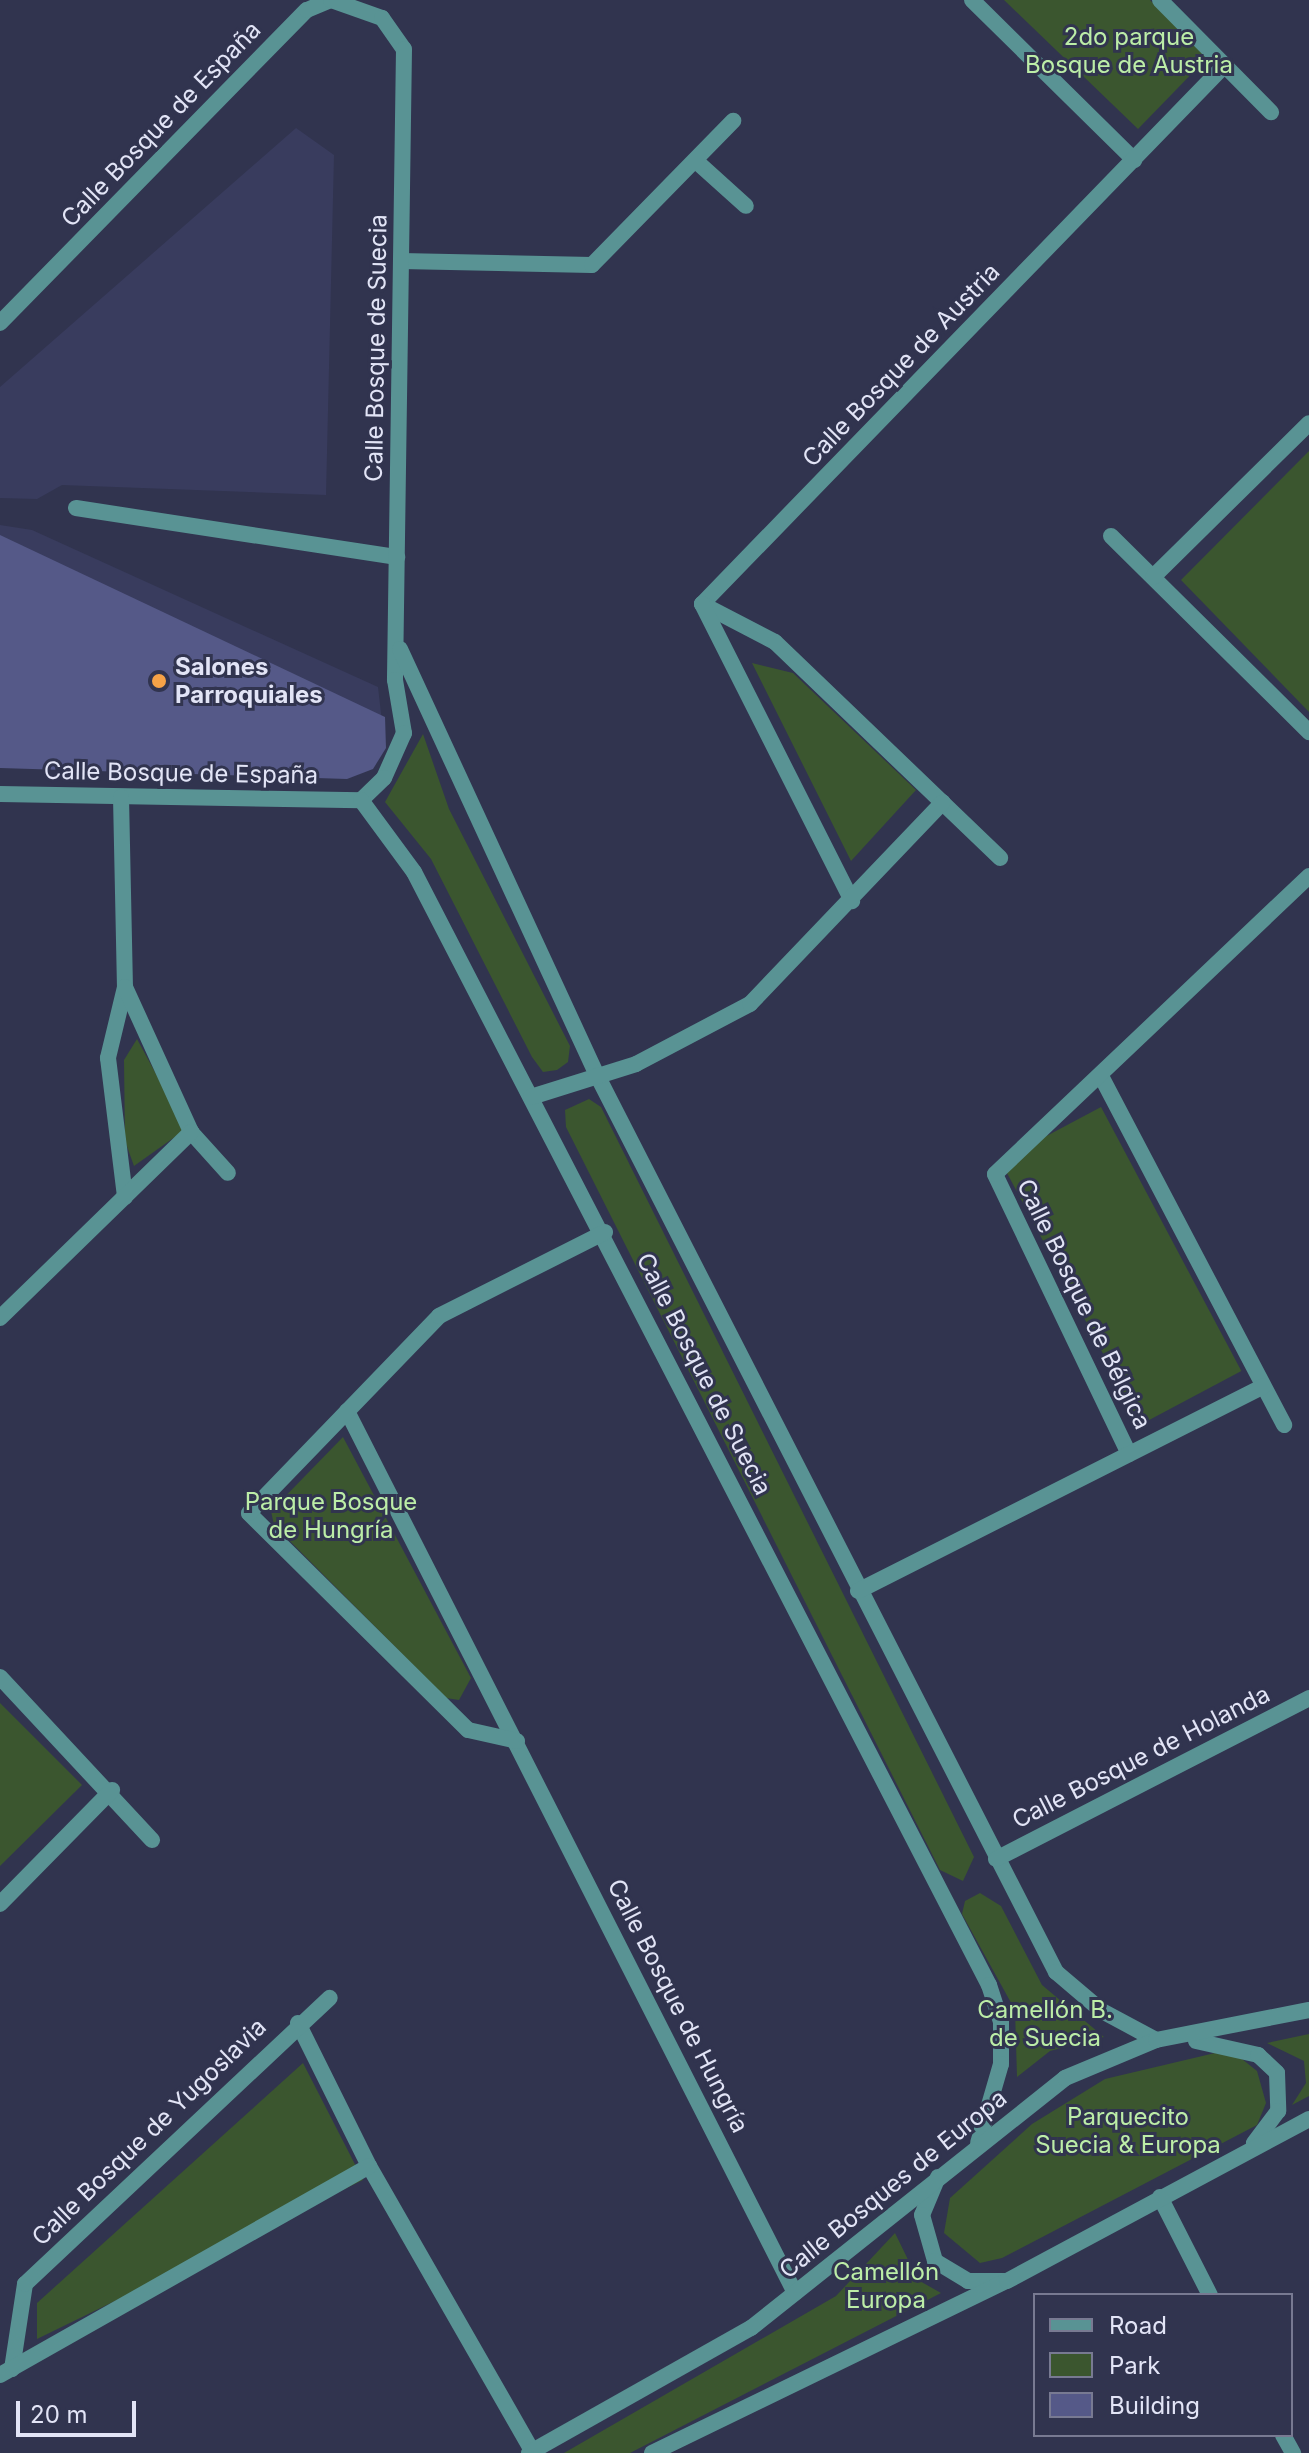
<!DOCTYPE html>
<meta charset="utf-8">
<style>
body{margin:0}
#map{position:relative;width:1309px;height:2453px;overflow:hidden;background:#31344f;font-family:Inter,sans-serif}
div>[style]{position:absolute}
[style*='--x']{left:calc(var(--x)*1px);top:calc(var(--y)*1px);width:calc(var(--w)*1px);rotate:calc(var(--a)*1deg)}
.built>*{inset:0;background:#393c5e}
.green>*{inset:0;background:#3b562f;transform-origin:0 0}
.building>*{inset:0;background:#555988}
.service>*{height:16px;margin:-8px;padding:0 8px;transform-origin:8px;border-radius:8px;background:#599394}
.minor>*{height:16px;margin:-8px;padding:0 8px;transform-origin:8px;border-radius:8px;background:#599394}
.tertiary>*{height:16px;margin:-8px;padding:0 8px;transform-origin:8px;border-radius:8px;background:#599394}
.dots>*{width:22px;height:22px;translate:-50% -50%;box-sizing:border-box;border:4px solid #31344f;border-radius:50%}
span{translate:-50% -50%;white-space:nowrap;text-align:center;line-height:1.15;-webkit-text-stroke:6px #31344f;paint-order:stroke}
.park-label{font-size:24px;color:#bceda7}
.street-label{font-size:24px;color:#e2e4f6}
.poi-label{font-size:24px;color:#e2e4f6;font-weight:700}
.left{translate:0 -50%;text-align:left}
.legend{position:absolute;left:1033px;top:2293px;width:260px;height:144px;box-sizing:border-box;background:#31344f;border:2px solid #787a92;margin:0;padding:10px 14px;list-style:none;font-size:24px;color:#e2e4f6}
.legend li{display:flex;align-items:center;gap:16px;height:40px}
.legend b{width:40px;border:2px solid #787a92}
.scale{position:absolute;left:16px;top:2401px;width:120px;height:36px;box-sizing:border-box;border:4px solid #e2e4f6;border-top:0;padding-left:10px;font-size:24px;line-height:28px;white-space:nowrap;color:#e2e4f6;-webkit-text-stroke:6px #31344f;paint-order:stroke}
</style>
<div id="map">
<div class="built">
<i style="clip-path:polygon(296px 128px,334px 155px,326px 495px,62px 485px,37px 499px,0 498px,0 387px)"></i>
<i style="clip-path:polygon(0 525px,32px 530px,378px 687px,382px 722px,0 541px)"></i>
</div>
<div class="green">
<i style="clip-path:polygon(1004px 0,1150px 0,1207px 58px,1138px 129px)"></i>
<i style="clip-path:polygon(1309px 451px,1309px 712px,1181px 580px)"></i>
<i style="clip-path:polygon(752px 663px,793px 673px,916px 790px,851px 861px)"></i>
<i style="clip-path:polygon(423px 734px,449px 809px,570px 1046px,568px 1062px,557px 1070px,543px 1072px,532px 1057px,431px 859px,385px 802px)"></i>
<i style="clip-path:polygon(137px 1039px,186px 1129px,134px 1166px,125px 1141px,124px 1060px)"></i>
<i style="clip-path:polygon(589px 1099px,601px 1107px,974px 1857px,963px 1881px,940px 1870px,566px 1127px,565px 1110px)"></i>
<i style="left:1101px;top:1107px;width:299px;height:114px;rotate:62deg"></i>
<i style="clip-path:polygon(343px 1437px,471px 1678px,459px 1700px,446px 1698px,274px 1525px,271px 1511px)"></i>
<i style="clip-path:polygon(0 1703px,82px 1785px,0 1866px)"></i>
<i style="clip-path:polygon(980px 1893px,1001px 1906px,1042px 1985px,1104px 2037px,1050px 2051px,1017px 2077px,1015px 2010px,962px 1914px,965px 1901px)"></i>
<i style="clip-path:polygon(1309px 2034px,1309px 2096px,1292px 2105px,1306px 2083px,1304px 2061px,1267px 2043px)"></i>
<i style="clip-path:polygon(1215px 2053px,1237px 2055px,1257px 2071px,1266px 2103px,1257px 2125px,1002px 2258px,980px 2263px,944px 2233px,950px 2198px,1032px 2124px,1105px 2079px)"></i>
<i style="clip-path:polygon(303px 2063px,363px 2180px,37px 2339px,37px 2303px)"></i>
<i style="clip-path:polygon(895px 2233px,918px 2280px,941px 2293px,630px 2453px,564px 2453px,836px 2296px)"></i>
</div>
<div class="building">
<i style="clip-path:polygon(0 535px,385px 717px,386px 748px,373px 769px,347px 779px,0 768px)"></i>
</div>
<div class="service">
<i style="--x:76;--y:508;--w:325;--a:8.7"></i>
</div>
<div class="minor">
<i style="--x:972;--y:0;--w:228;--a:44.6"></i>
<i style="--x:1160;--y:0;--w:158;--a:45.3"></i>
<i style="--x:696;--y:161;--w:67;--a:42"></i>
<i style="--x:401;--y:261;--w:191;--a:1.2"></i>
<i style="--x:592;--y:265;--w:202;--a:-45.6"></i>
<i style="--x:0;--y:323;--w:438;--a:-45.6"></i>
<i style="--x:307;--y:10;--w:26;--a:-23"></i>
<i style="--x:331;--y:0;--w:54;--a:19.4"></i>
<i style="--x:382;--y:18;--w:38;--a:55"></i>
<i style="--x:404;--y:49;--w:631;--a:90.82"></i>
<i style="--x:395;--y:680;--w:54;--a:80.4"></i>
<i style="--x:404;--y:733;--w:49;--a:114"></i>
<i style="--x:384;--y:778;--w:32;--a:136"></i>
<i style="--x:1111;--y:536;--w:279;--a:44.7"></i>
<i style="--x:1153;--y:577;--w:219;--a:-44.6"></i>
<i style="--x:702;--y:604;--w:748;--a:-45.87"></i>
<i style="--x:702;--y:604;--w:82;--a:27.5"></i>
<i style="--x:775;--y:642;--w:312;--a:43.8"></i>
<i style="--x:702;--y:604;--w:333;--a:63.2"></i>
<i style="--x:400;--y:649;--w:469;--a:65.2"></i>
<i style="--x:597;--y:1075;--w:1008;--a:62.9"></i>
<i style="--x:1056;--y:1972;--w:60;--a:40.3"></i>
<i style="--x:1102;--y:2011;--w:61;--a:28.2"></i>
<i style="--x:0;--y:794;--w:361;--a:1"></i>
<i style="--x:121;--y:797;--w:190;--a:88.8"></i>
<i style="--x:125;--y:987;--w:73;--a:103.5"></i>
<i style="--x:108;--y:1058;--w:140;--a:83"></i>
<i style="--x:361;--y:800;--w:89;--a:53.6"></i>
<i style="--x:414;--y:872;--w:1253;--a:62.68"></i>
<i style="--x:989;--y:1985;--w:39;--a:72"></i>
<i style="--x:1001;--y:2022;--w:42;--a:90"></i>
<i style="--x:1001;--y:2064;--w:82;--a:106.2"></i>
<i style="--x:125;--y:987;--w:159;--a:65.5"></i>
<i style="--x:191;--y:1132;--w:55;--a:47.9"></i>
<i style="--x:1102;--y:1078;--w:392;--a:62.3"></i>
<i style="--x:531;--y:1097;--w:110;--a:-17.4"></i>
<i style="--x:636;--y:1064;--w:129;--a:-27.8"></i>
<i style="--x:750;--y:1004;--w:279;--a:-46.3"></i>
<i style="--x:0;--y:1318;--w:267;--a:-44.2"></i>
<i style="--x:347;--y:1411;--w:989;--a:63.07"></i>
<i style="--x:1129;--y:1454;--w:310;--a:-115.6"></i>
<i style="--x:995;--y:1174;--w:433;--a:-43.5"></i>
<i style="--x:858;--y:1591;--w:454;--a:-26.8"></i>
<i style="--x:0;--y:1677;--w:223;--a:47"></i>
<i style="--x:517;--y:1741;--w:50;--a:-167.3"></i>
<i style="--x:468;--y:1730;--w:308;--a:-135.3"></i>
<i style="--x:249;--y:1513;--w:274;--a:-46"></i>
<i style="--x:439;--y:1316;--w:186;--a:-26.8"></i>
<i style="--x:996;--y:1859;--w:352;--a:-27.2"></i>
<i style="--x:0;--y:1904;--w:160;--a:-45.5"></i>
<i style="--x:298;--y:2023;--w:160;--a:63.6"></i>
<i style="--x:369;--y:2166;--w:328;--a:60.2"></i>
<i style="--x:1160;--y:2197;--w:110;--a:63"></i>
<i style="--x:12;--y:2369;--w:86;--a:-81.3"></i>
<i style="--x:25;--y:2284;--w:418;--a:-43.2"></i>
<i style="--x:0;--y:2375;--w:424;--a:-29.5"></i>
<i style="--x:1283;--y:2435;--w:21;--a:61"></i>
</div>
<div class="tertiary">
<i style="--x:1196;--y:2041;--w:64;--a:12.7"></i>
<i style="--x:1258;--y:2055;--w:26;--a:43"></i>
<i style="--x:1277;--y:2073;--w:38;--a:88"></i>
<i style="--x:1278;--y:2111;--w:40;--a:127"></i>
<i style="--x:938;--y:2177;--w:41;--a:112.8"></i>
<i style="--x:922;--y:2215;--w:48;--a:74.2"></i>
<i style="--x:935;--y:2261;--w:39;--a:31"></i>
<i style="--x:968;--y:2281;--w:36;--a:0"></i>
<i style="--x:529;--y:2453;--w:255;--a:-29.4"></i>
<i style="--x:751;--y:2328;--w:401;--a:-38.5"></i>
<i style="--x:1065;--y:2078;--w:99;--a:-22.7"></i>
<i style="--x:1156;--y:2040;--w:156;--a:-11.1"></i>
<i style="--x:652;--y:2453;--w:394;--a:-25.9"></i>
<i style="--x:1007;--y:2281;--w:343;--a:-28.2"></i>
</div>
<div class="dots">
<i style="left:159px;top:681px;background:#f6a247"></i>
</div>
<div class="park-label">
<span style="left:1129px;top:51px">2do parque<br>Bosque de Austria</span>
<span style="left:331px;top:1516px">Parque Bosque<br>de Hungría</span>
<span style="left:1045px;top:2024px">Camellón B.<br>de Suecia</span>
<span style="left:1128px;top:2131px">Parquecito<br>Suecia &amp; Europa</span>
<span style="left:886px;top:2286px">Camellón<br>Europa</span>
</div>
<div class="street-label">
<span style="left:161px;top:124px;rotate:-46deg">Calle Bosque de España</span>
<span style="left:376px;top:348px;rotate:-89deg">Calle Bosque de Suecia</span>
<span style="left:901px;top:365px;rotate:-46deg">Calle Bosque de Austria</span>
<span style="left:181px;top:773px;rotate:1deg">Calle Bosque de España</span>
<span style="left:1084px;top:1304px;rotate:64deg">Calle Bosque de Bélgica</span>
<span style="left:704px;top:1374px;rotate:63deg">Calle Bosque de Suecia</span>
<span style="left:1141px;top:1757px;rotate:-27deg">Calle Bosque de Holanda</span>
<span style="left:678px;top:2006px;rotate:63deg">Calle Bosque de Hungría</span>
<span style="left:149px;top:2132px;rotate:-44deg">Calle Bosque de Yugoslavia</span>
<span style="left:893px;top:2184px;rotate:-39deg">Calle Bosques de Europa</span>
</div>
<div class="poi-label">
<span class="left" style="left:175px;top:681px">Salones<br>Parroquiales</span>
</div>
<ul class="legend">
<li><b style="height:10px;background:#599394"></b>Road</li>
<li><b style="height:22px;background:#3b562f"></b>Park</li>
<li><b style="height:22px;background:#555988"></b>Building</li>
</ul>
<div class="scale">20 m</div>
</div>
